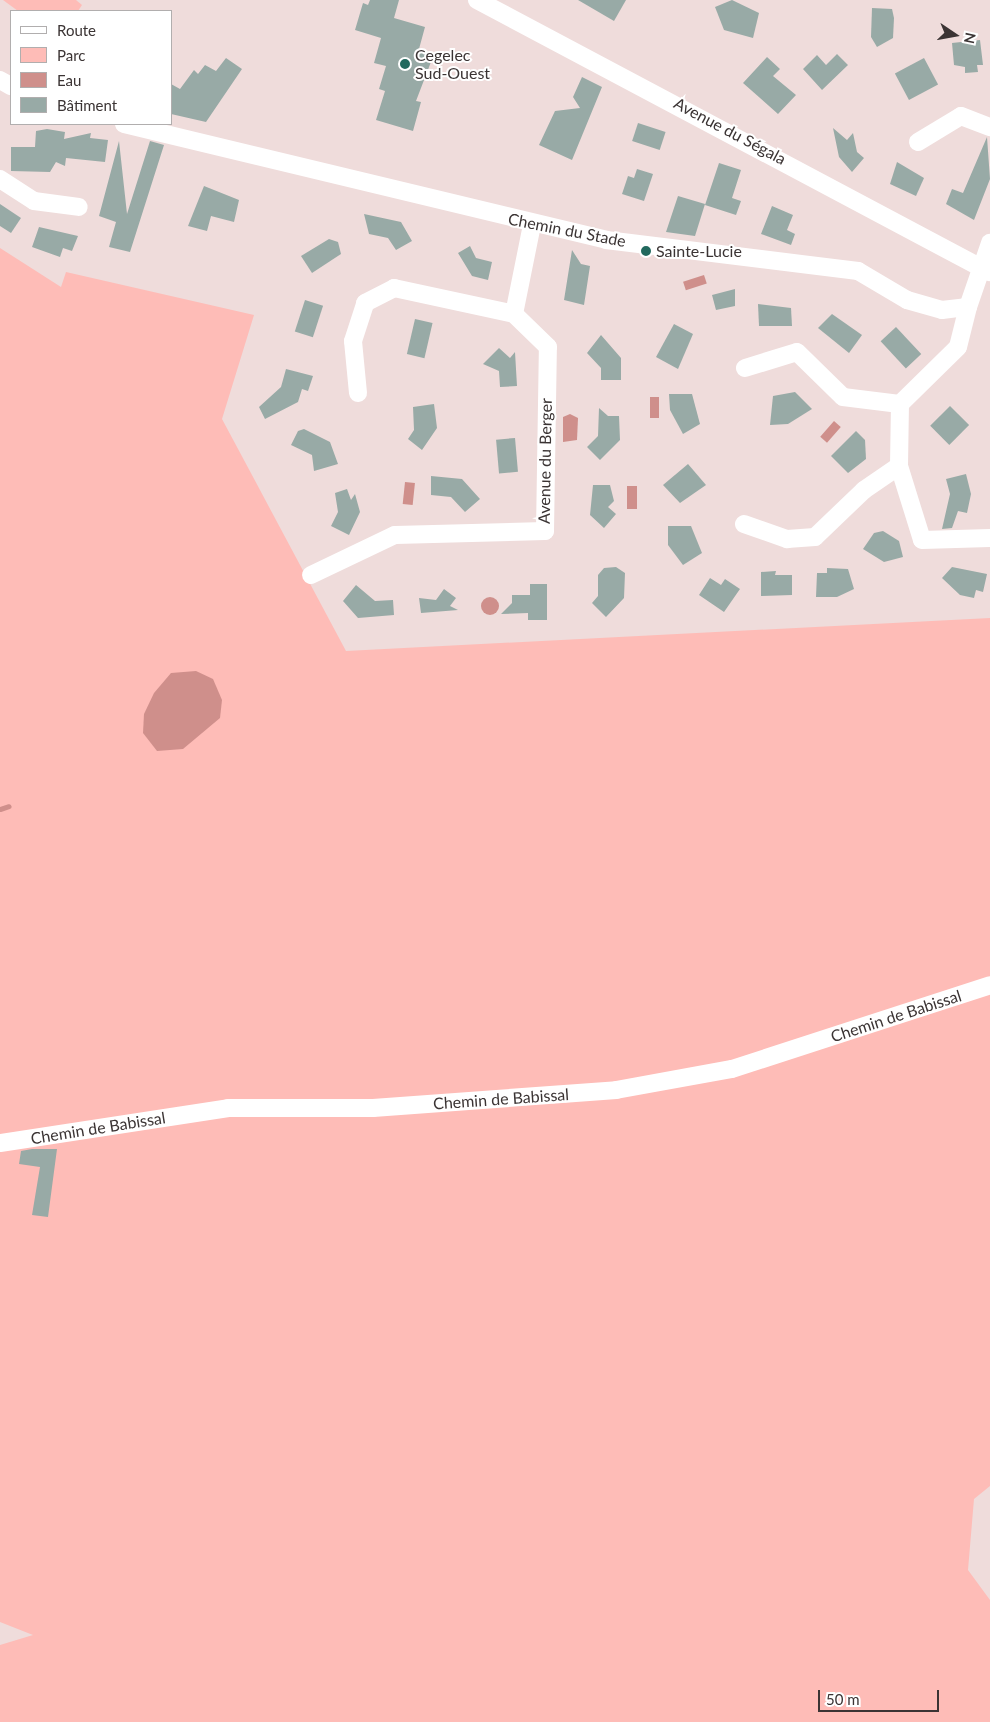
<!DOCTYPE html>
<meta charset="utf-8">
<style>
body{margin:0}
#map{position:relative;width:990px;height:1722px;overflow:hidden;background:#efdcdb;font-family:Lato,sans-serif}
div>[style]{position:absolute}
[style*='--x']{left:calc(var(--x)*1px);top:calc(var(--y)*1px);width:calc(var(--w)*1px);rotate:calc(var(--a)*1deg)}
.green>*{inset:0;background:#febcb7}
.water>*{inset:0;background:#cf8f8b;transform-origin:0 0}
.round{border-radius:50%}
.stream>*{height:5px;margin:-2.5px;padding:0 2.5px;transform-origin:2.5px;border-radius:2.5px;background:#cf8f8b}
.building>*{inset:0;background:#98aaa6;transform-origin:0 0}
.minor>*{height:18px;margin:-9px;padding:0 9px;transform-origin:9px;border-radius:9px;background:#fff}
.dots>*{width:14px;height:14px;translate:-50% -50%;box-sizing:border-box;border:2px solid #fff;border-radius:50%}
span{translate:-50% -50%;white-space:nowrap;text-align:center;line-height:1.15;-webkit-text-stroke:4px #fff;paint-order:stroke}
.poi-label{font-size:16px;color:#3b3434}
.left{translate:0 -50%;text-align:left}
.street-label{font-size:16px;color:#3b3434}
.legend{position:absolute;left:10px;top:10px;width:162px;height:115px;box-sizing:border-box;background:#fff;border:1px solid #b1aeae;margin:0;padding:6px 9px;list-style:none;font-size:15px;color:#3b3434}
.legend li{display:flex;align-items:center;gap:10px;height:25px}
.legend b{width:25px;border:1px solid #b1aeae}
.north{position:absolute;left:930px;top:10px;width:50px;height:50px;-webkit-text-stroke:4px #fff;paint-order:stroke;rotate:102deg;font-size:14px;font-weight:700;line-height:20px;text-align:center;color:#3b3434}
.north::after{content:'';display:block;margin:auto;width:18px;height:22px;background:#3b3434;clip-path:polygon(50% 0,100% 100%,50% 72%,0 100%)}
.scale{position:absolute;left:818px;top:1690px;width:121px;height:22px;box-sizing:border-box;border:2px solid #3b3434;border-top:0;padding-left:6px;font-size:15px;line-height:18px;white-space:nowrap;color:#3b3434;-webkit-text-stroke:4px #fff;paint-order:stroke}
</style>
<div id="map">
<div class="green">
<i style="clip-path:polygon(3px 0,76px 0,82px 5px,78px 11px,18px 11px)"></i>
<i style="clip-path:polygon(0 248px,61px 287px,66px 272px,254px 315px,222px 419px,346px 651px,990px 618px,990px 1486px,974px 1499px,968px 1570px,990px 1600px,990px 1722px,0 1722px,0 1645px,33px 1635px,0 1622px)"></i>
</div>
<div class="water">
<i style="left:704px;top:275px;width:9px;height:22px;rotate:72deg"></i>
<i style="left:650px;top:397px;width:9px;height:21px"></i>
<i style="clip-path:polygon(570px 414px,578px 418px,577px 440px,563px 442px,563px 417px)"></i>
<i style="left:834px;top:421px;width:9px;height:21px;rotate:41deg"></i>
<i style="left:405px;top:482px;width:10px;height:22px;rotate:6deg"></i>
<i style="left:627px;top:486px;width:10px;height:23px"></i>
<i class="round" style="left:481px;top:597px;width:18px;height:18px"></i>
<i style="clip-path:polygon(196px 671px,213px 679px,222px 700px,220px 718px,183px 749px,157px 751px,143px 733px,144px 714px,154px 693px,171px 673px)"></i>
</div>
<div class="stream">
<i style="--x:0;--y:809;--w:9;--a:-18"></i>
</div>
<div class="building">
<i style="clip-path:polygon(370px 0,399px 0,394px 18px,425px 27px,419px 49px,434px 54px,416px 101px,421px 102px,413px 131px,376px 120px,385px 91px,379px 89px,386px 66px,374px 63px,381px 38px,355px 30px,363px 3px,368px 5px)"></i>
<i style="clip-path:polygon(578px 0,626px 0,614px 21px)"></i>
<i style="clip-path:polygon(732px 0,759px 13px,753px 38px,724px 30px,715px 7px)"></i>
<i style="clip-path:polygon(872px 8px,892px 9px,894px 18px,893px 38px,877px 47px,871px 37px)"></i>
<i style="clip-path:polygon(980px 40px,983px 65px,977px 65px,978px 72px,965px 73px,965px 67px,954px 65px,952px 43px)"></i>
<i style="clip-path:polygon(837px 54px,848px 65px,822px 90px,803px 69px,817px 55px,826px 65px)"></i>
<i style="clip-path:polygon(767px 57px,780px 69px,773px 76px,796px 95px,778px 114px,743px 83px)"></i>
<i style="clip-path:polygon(226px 58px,242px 69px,206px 122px,171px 114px,171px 84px,180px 89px,194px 70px,198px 74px,205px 65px,216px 71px)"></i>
<i style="left:924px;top:58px;width:30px;height:33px;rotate:62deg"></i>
<i style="clip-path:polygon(582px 77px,602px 87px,572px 160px,539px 145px,555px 111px,580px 108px,573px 97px)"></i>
<i style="left:638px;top:123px;width:29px;height:19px;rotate:18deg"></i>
<i style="clip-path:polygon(833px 128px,847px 140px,853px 133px,857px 152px,864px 158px,852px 172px,839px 157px)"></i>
<i style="clip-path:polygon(47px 129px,65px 132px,64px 139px,91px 133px,90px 138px,108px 140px,105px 162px,66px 158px,65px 166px,56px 162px,50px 172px,11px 171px,11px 147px,35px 147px,36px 131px)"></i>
<i style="clip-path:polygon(987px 137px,990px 179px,974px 220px,946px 204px,952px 189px,963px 193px)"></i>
<i style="clip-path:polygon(119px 141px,127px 214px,150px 141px,164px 145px,130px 252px,109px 247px,116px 222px,99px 216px)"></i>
<i style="clip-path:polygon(897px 162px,924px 178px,916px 196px,890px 184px)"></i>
<i style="clip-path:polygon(719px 163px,741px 170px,732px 198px,741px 201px,736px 215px,705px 205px)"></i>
<i style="clip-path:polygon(637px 169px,653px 174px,644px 201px,622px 194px,628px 176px,634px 178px)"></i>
<i style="clip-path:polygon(204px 186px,239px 200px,234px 222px,211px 216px,207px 231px,188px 226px)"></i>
<i style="clip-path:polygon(678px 196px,705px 204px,695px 236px,666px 232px)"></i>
<i style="clip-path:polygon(0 204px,21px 218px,11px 233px,0 226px)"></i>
<i style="clip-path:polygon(772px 206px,793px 215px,787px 230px,795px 234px,791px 245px,761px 234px)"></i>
<i style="clip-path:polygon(364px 214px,401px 222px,412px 241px,396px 250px,388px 238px,369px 234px)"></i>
<i style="clip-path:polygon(39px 227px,78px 236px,72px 251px,63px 248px,60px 257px,32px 247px)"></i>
<i style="clip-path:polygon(329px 239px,338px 242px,341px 254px,312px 273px,301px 256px)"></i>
<i style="clip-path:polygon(470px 246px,476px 258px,492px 262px,488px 280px,472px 276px,458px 253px)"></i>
<i style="clip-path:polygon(572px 250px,581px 264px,590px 266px,584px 305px,564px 300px)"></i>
<i style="clip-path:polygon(735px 289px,735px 306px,716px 310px,712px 295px)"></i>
<i style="left:305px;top:300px;width:19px;height:33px;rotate:18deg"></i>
<i style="clip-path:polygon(758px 304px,791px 308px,792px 326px,759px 326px)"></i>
<i style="clip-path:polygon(832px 314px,862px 335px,849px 353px,818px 328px)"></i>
<i style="left:415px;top:319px;width:18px;height:36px;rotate:13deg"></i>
<i style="clip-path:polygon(674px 324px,693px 334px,678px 369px,656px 357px)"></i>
<i style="left:896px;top:327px;width:37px;height:21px;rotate:47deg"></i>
<i style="clip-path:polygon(601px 335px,621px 358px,621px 380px,601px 380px,601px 368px,587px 353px)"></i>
<i style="clip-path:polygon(499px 348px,510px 358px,515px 352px,517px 386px,500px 387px,499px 371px,483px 364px)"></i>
<i style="clip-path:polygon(286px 369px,313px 376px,308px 391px,302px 389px,298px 402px,265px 419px,259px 407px,281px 387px)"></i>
<i style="clip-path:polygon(795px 392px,812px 409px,788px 424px,770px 425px,773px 396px)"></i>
<i style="clip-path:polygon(669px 394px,692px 394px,700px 424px,683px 434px,670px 410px)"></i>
<i style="clip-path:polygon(434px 404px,437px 428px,422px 450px,408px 439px,414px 430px,413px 407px)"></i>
<i style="left:950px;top:406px;width:27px;height:28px;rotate:45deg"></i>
<i style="clip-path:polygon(599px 408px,608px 416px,619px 416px,620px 440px,600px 460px,587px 447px,598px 436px)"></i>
<i style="clip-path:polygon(304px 429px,330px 442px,338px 464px,314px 471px,312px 455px,291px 445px,298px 431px)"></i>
<i style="clip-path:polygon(856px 431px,865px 440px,866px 459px,848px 473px,831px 456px)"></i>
<i style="left:515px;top:438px;width:34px;height:19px;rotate:85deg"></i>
<i style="clip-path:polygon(688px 464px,706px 485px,680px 503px,663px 485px)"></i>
<i style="clip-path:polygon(966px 474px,971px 494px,967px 513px,958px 511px,952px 528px,942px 529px,950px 494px,946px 479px)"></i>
<i style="clip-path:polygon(431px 476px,462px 479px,480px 499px,465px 512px,451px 497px,431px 495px)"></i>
<i style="clip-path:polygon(593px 485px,610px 485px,614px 501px,608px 507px,616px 514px,604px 528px,590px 515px)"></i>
<i style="clip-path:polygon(347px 489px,351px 500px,355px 494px,360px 512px,349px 535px,331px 526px,338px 512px,335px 493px)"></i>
<i style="clip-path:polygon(668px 526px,691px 526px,702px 553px,683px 565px,668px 545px)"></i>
<i style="clip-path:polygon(883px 531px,899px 541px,903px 557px,884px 562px,863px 549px,874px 533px)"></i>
<i style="clip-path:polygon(616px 567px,625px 573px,624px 598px,606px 617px,592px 603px,598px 596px,598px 575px,604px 568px)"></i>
<i style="clip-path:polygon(952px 567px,987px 574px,983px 592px,976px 590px,974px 598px,960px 595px,942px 578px)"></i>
<i style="clip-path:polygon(827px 568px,848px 569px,854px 589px,837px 597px,816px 597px,817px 573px,827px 573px)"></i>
<i style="clip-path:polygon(776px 571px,775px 575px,792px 575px,792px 595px,761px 596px,761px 572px)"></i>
<i style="clip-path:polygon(710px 578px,721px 585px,725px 579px,740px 589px,724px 612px,699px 595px)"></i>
<i style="clip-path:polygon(530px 584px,547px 584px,547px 620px,528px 620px,528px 613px,501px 614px,512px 603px,512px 595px,530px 595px)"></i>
<i style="clip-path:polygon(356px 585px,375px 601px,393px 600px,394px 615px,358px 618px,343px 601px)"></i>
<i style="clip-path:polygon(444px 589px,456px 598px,450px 606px,458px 610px,421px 613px,419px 598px,436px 600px)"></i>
<i style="clip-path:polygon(32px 1149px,57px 1149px,48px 1217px,32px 1215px,40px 1167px,19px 1164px,21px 1151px)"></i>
</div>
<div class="minor">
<i style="--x:477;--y:0;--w:580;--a:27.98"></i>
<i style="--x:0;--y:80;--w:13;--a:29"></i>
<i style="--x:124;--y:124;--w:496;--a:13.5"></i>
<i style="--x:606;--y:240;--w:254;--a:7"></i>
<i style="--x:858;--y:271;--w:57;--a:30.6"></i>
<i style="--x:907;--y:300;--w:36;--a:16"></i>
<i style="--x:942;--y:310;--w:26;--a:-7"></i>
<i style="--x:968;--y:307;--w:68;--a:-71"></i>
<i style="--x:918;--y:142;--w:50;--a:-31.2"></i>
<i style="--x:961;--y:116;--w:31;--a:21"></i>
<i style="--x:0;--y:179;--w:40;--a:32.9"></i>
<i style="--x:34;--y:201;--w:45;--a:7.6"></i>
<i style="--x:745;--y:368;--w:54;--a:-17.1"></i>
<i style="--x:797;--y:352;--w:64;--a:44.4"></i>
<i style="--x:843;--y:397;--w:57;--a:7"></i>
<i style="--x:900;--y:404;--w:81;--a:-44.5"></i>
<i style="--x:958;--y:347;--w:41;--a:-76"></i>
<i style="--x:358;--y:393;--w:52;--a:-95.5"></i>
<i style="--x:353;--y:341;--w:40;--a:-72"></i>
<i style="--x:365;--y:303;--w:33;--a:-27"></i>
<i style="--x:394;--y:288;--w:123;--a:12.2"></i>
<i style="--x:899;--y:466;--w:77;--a:72.7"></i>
<i style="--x:922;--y:540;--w:68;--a:-1.7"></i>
<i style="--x:744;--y:524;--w:46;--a:19.2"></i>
<i style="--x:787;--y:539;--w:28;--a:-4"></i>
<i style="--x:815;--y:537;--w:68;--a:-43.8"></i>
<i style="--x:864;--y:490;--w:42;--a:-34.4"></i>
<i style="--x:899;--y:466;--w:62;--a:-89.1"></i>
<i style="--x:311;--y:575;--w:93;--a:-25.5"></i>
<i style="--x:395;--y:535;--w:150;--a:-1.5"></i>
<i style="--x:545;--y:531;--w:184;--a:-89.1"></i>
<i style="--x:548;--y:347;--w:47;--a:-135.9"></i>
<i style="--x:514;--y:314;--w:91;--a:-78.6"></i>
<i style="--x:0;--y:1143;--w:231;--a:-8.7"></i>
<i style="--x:228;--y:1108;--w:145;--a:0"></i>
<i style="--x:373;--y:1108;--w:244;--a:-4.2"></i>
<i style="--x:616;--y:1090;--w:118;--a:-10.3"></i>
<i style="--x:732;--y:1069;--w:271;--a:-18"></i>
</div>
<div class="dots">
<i style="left:405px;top:64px;background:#22695e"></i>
<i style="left:646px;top:251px;background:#22695e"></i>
</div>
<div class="poi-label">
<span class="left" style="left:415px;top:64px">Cegelec<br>Sud-Ouest</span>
<span class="left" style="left:656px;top:251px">Sainte-Lucie</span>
</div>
<div class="street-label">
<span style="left:730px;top:131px;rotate:28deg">Avenue du Ségala</span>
<span style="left:567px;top:230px;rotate:11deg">Chemin du Stade</span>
<span style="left:545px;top:461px;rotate:-89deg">Avenue du Berger</span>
<span style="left:896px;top:1016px;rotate:-18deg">Chemin de Babissal</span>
<span style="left:501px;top:1099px;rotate:-4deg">Chemin de Babissal</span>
<span style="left:98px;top:1128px;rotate:-9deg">Chemin de Babissal</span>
</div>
<ul class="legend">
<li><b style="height:6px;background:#fff"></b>Route</li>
<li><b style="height:14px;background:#febcb7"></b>Parc</li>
<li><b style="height:14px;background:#cf8f8b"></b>Eau</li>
<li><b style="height:14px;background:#98aaa6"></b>Bâtiment</li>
</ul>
<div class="north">N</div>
<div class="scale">50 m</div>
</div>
